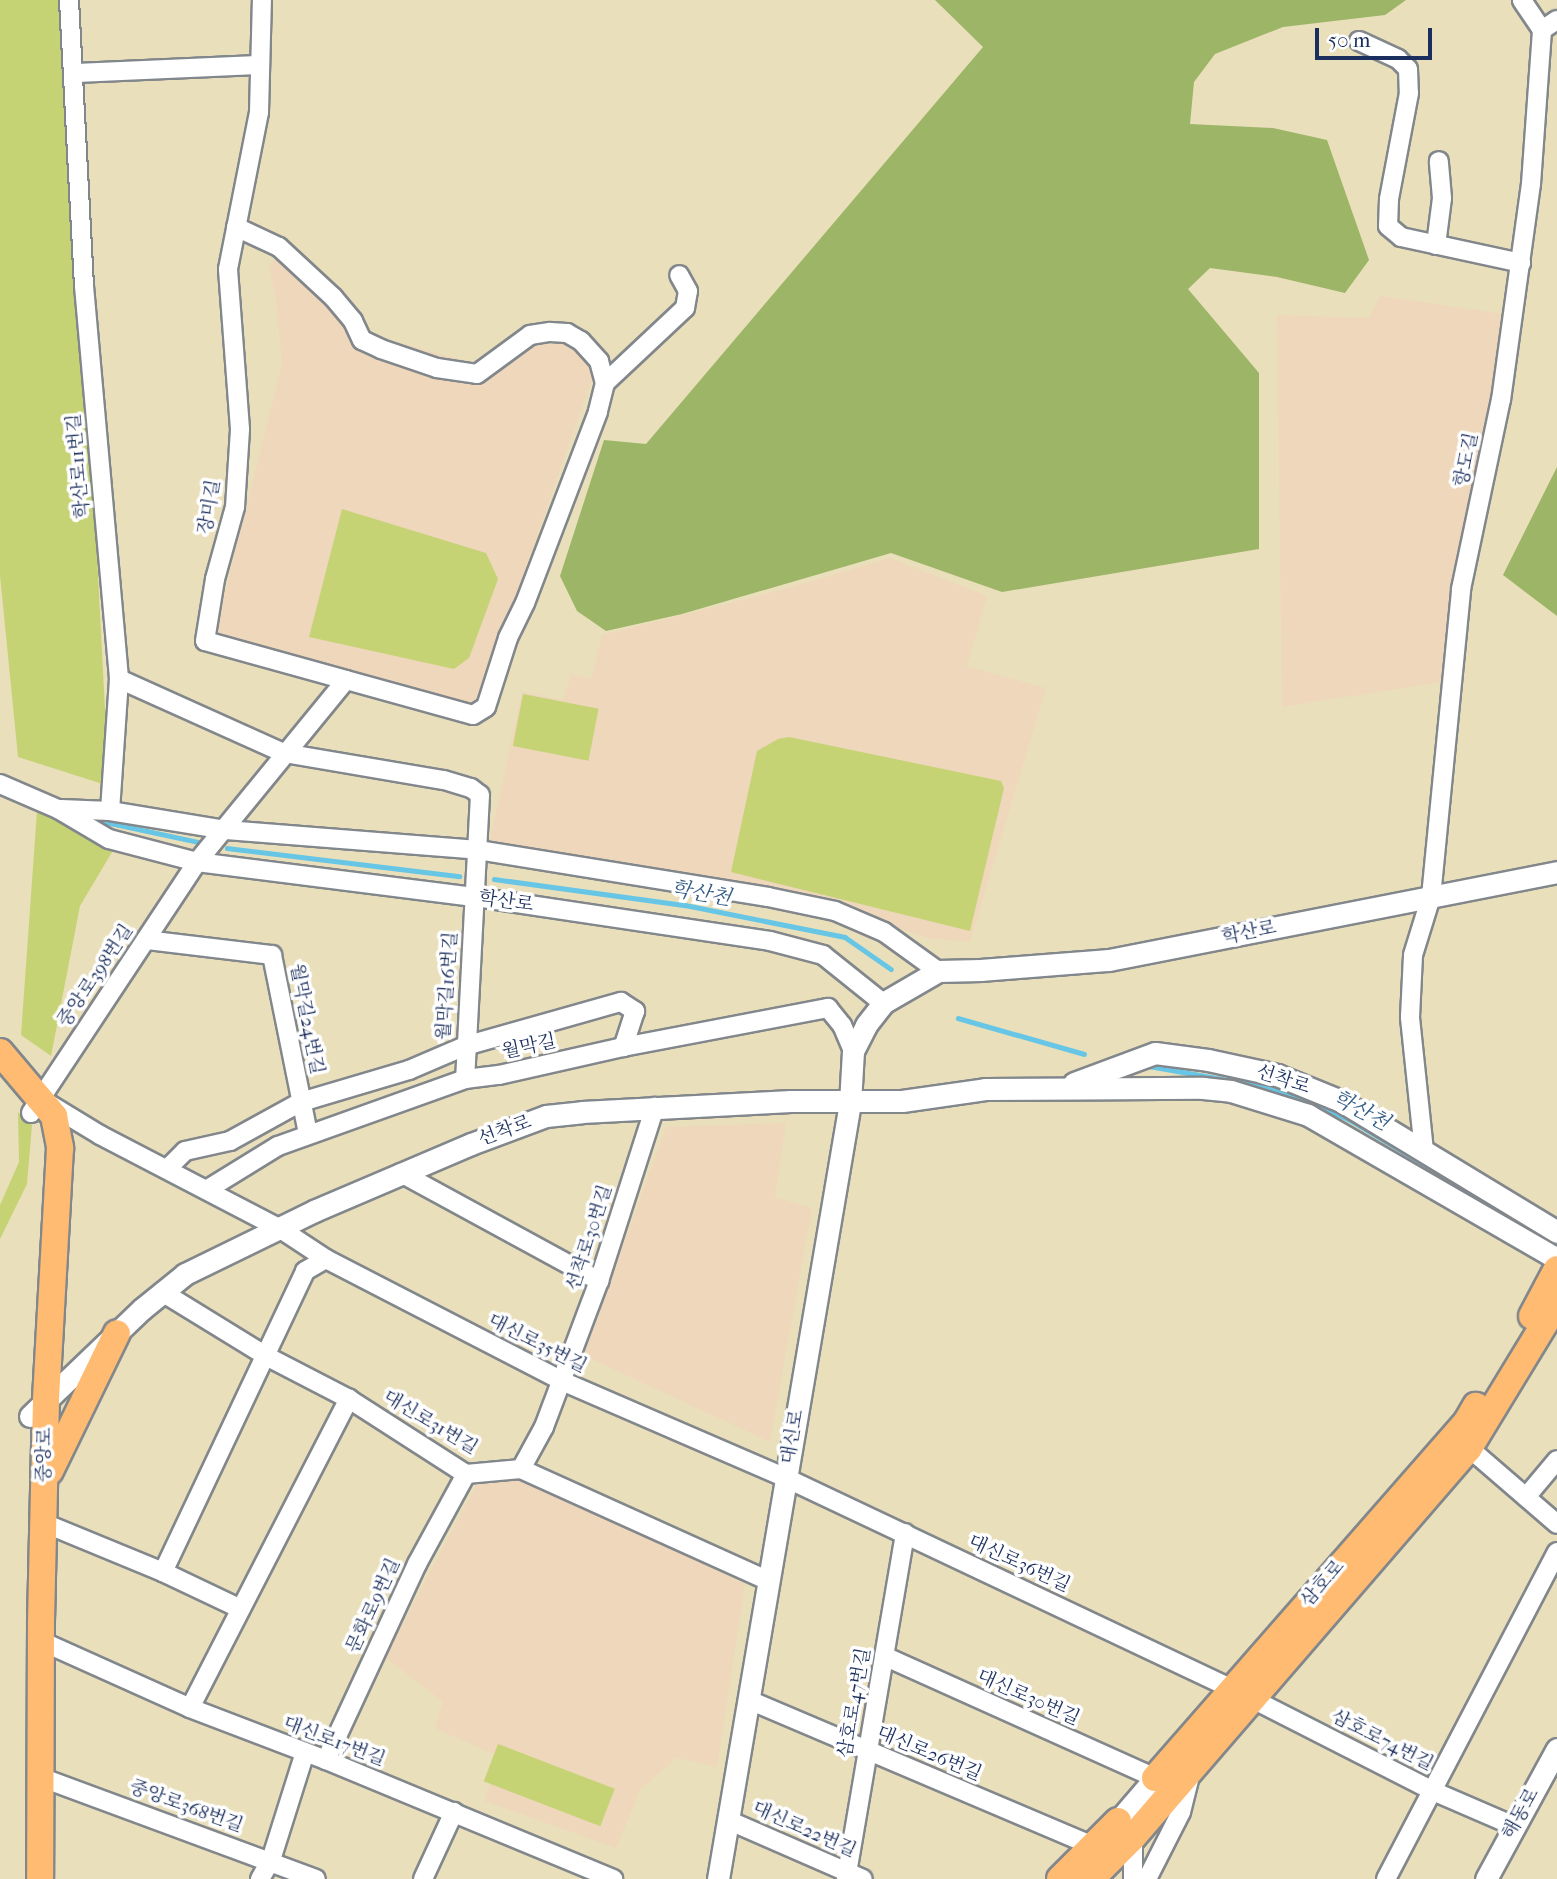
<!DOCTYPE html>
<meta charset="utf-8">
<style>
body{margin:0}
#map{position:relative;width:1557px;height:1879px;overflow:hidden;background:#eadfbb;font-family:"IM FELL French Canon","Noto Serif KR",serif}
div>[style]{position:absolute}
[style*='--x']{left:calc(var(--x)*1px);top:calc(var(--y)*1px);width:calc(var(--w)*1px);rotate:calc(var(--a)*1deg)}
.built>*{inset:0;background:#eed7bb}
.green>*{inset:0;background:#c5d375;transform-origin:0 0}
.forest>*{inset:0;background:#9cb566}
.stream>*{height:4.5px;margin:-2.25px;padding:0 2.25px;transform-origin:2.25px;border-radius:2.25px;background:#67c6e5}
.roads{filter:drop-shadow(2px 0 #82878c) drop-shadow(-2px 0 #82878c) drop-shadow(0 2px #82878c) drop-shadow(0 -2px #82878c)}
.minor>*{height:18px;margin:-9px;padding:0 9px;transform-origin:9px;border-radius:9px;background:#fff}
.tertiary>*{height:21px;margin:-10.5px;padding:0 10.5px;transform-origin:10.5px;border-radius:10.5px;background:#fff}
.primary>*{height:26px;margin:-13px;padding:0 13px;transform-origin:13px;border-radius:13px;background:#febb71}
span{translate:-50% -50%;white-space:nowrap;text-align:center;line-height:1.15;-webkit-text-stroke:7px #fff;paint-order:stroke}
.street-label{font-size:19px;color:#1b2f5e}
.water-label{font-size:21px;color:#325c86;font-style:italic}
.scale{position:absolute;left:1315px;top:28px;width:117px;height:32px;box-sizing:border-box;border:4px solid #1b2f5e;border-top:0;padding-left:9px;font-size:21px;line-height:24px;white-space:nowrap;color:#1b2f5e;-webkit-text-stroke:5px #fff;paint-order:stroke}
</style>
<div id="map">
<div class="built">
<i style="clip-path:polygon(281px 254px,358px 331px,487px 367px,537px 338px,588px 348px,594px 373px,477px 706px,214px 637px,282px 364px,276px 300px,269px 266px)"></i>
<i style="clip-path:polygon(1380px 296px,1503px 314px,1480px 472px,1456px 555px,1441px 682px,1282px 707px,1277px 315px,1369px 318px)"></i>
<i style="clip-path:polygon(890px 558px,987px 596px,967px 666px,1046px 688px,970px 942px,927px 938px,805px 895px,490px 840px,522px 692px,563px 700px,571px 674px,591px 679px,602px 635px,778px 591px)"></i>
<i style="clip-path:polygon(786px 1123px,775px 1197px,812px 1208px,770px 1442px,583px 1355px,666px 1127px)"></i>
<i style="clip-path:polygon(503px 1472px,537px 1480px,745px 1584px,717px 1767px,676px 1758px,640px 1790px,616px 1848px,485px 1801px,498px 1756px,435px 1728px,443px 1702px,385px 1657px,479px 1480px)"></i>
</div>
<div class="green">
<i style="clip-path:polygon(0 0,68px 0,109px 786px,18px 757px,0 575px)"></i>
<i style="clip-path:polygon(342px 509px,486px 553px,498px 579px,469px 658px,454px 669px,309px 637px)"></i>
<i style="left:523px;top:694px;width:77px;height:53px;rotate:11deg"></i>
<i style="clip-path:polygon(789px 737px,1001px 781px,1004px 788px,970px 931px,731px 872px,757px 751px,778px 739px)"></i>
<i style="clip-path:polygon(58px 809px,118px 842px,80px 906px,51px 1056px,21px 1035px,37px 811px)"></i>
<i style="clip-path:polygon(18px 1112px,32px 1125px,27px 1184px,0 1239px,0 1205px,19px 1162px)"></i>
<i style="left:498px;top:1744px;width:125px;height:40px;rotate:21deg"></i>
</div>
<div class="forest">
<i style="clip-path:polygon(935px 0,1406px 0,1385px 15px,1283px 27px,1215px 54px,1194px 82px,1190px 124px,1273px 128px,1327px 140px,1369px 260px,1345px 293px,1277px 277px,1210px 268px,1188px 289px,1259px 373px,1259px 549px,1002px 592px,891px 553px,682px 614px,606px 631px,577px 611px,560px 576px,604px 440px,646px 444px,983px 47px)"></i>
<i style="clip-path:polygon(1557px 467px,1557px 616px,1503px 575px)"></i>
</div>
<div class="stream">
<i style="--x:96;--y:820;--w:105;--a:12.1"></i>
<i style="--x:227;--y:848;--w:234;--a:6.9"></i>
<i style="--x:494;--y:879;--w:193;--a:7.8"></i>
<i style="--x:685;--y:905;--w:163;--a:11.3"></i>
<i style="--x:845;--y:937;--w:56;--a:34.8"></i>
<i style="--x:958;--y:1018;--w:131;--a:15.9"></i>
<i style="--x:1149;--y:1066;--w:97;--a:10"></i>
<i style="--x:1245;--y:1083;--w:50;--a:13.8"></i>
<i style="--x:1294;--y:1095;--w:61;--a:24.1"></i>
<i style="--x:1350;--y:1120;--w:168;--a:30.8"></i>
</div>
<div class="roads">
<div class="minor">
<i style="--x:69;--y:0;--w:286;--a:87"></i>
<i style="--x:84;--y:286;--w:395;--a:84.9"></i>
<i style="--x:119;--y:679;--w:132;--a:93.9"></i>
<i style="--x:1542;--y:30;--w:18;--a:-34"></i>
<i style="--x:1359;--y:41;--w:43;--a:24.8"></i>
<i style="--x:1398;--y:59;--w:14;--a:45"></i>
<i style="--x:1408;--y:69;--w:24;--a:88"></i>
<i style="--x:1409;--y:93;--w:108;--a:100.7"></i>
<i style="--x:1389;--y:199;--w:27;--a:92"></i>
<i style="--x:1388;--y:226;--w:17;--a:40"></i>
<i style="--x:1401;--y:237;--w:123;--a:12.2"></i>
<i style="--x:74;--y:73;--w:186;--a:-2.5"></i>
<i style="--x:236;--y:227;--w:47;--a:24.9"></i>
<i style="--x:279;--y:247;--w:74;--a:42.8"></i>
<i style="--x:333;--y:297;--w:31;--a:50"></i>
<i style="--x:353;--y:321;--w:21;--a:65"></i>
<i style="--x:362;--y:340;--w:21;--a:25"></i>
<i style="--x:381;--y:349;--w:59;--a:18.7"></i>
<i style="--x:437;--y:368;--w:40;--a:8.5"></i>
<i style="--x:477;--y:374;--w:66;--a:-36.3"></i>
<i style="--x:530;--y:335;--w:20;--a:-9"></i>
<i style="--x:550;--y:332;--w:17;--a:3"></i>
<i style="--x:567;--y:333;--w:16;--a:30"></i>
<i style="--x:581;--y:341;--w:27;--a:48"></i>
<i style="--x:599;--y:361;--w:23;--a:75"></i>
<i style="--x:605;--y:383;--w:30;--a:104"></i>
<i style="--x:598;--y:412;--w:204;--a:110.9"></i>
<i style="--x:525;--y:603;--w:39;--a:116"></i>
<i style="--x:508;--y:638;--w:72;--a:107.7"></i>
<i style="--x:486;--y:707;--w:15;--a:148"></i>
<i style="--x:473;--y:715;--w:132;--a:-164.6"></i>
<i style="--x:1436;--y:245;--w:47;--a:-82.7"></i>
<i style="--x:1442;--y:198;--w:37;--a:-95"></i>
<i style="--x:605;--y:383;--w:110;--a:-43.2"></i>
<i style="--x:685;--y:308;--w:17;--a:-80"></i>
<i style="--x:688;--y:291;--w:18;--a:-119"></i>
<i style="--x:119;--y:679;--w:181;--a:24.2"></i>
<i style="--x:284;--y:753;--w:162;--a:9.6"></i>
<i style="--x:444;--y:780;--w:28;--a:17"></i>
<i style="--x:471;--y:788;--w:11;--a:38"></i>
<i style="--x:480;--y:795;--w:284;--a:93"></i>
<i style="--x:0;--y:784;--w:63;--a:23.3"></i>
<i style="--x:58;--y:809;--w:59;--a:30.5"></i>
<i style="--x:109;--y:839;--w:91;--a:14.6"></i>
<i style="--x:197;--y:862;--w:281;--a:7.2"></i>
<i style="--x:476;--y:897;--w:297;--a:8.5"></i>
<i style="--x:770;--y:941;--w:55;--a:14.8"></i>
<i style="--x:823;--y:955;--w:77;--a:38.7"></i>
<i style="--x:61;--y:809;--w:49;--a:2.3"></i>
<i style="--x:110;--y:811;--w:118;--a:9.3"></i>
<i style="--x:226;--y:830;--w:253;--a:4.5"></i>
<i style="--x:478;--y:850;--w:294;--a:9.2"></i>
<i style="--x:768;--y:897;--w:68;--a:11.8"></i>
<i style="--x:835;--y:911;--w:53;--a:23.2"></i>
<i style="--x:884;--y:932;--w:67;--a:35.8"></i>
<i style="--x:146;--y:940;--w:127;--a:6.8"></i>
<i style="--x:272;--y:955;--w:182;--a:78.6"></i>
<i style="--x:49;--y:1104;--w:60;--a:31.3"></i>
<i style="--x:100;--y:1135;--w:202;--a:27.5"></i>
<i style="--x:279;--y:1228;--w:56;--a:33.4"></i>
<i style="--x:326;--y:1259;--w:266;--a:27.3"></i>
<i style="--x:562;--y:1381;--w:244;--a:23.4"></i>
<i style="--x:786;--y:1478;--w:494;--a:25.3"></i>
<i style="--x:1233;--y:1689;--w:225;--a:27"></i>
<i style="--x:1433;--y:1791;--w:88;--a:23.4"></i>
<i style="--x:31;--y:1113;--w:301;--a:-56.5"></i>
<i style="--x:197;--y:862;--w:235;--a:-50.7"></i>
<i style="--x:346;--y:680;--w:146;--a:-164.5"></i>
<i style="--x:205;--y:641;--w:63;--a:-80.8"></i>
<i style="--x:215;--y:579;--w:75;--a:-74.5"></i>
<i style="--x:235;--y:507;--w:78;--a:-86.3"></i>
<i style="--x:240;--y:429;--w:160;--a:-94.3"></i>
<i style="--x:228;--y:269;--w:160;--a:-78.8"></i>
<i style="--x:259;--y:112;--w:112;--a:-88.5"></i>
<i style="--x:1424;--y:1151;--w:135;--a:-96"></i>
<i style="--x:1410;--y:1017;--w:62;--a:-87.2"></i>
<i style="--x:1413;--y:955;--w:61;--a:-72.8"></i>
<i style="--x:1431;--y:897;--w:309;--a:-84.4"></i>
<i style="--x:1461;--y:589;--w:193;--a:-78.1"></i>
<i style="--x:1501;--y:400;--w:218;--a:-82.1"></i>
<i style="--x:1531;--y:184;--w:154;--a:-85.9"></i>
<i style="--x:1542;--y:30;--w:36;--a:-124"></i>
<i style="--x:168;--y:1168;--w:24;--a:-45"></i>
<i style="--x:185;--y:1151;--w:46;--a:-12.5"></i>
<i style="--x:230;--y:1141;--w:81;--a:-28.8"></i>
<i style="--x:301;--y:1102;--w:113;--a:-16.5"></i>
<i style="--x:409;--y:1070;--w:61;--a:-23.2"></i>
<i style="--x:465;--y:1046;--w:162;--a:-15.8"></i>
<i style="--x:621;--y:1002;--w:17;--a:33"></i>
<i style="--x:635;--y:1011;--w:38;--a:108"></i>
<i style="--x:401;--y:1173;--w:226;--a:28.6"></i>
<i style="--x:208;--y:1189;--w:82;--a:-31.6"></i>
<i style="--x:278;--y:1146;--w:199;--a:-19.7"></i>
<i style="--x:465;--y:1079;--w:34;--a:-7"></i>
<i style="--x:499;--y:1075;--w:127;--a:-12.7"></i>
<i style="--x:623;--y:1047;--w:209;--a:-10.8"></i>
<i style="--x:828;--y:1008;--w:22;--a:51"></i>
<i style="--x:842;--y:1025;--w:28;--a:67"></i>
<i style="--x:162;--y:1292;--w:122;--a:31.6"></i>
<i style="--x:266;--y:1356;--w:93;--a:27.4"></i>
<i style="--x:349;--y:1399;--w:139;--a:32.7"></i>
<i style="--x:466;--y:1474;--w:55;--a:-5.2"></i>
<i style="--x:521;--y:1469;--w:272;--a:24.3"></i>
<i style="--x:1469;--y:1448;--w:116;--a:40.8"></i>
<i style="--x:521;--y:1469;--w:48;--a:-61.3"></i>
<i style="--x:544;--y:1427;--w:156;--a:-69.4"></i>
<i style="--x:599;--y:1281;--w:183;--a:-72.2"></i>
<i style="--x:1526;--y:1497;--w:48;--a:-50"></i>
<i style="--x:44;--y:1523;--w:129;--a:22.4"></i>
<i style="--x:163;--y:1572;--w:86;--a:25.4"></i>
<i style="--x:163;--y:1572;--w:333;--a:-64.7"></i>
<i style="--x:305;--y:1271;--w:24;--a:-30"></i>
<i style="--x:41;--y:1641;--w:163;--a:24.2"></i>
<i style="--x:190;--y:1708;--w:146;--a:20.9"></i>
<i style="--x:326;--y:1760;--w:311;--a:22.5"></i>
<i style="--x:884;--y:1656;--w:297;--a:24.2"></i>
<i style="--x:749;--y:1700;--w:374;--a:23"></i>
<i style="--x:190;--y:1708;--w:348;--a:-62.8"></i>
<i style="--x:326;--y:1760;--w:216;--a:-65.1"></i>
<i style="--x:417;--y:1564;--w:102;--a:-61.4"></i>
<i style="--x:40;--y:1777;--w:294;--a:20.3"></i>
<i style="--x:728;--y:1820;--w:147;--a:23.6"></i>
<i style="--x:1130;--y:1834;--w:4;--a:45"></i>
<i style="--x:1133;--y:1837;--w:42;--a:90"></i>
<i style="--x:260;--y:1879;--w:22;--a:-60"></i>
<i style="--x:271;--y:1860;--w:113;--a:-72.5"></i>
<i style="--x:423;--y:1879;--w:74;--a:-65.2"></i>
<i style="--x:846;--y:1879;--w:351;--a:-80.3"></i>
<i style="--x:1147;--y:1879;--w:75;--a:-63.1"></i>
<i style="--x:1181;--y:1812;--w:37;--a:-76"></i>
<i style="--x:1386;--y:1879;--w:369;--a:-62.4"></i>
</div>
<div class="tertiary">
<i style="--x:1074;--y:1083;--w:86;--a:-20.3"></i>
<i style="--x:1155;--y:1053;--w:53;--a:7.5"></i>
<i style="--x:1208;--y:1060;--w:71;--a:12.3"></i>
<i style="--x:1277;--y:1075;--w:69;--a:22.1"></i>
<i style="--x:1341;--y:1101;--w:253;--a:31.2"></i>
<i style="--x:30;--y:1416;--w:155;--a:-43.7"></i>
<i style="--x:142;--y:1309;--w:55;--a:-39.1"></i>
<i style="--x:185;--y:1274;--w:144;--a:-26"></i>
<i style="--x:314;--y:1211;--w:171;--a:-23.1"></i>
<i style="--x:471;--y:1144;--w:80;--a:-20.5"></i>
<i style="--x:546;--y:1116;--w:36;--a:-6"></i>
<i style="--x:582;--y:1112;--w:209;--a:-3"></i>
<i style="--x:791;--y:1101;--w:111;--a:0"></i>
<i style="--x:902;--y:1101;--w:84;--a:-8.2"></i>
<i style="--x:985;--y:1089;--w:218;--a:-0.3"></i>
<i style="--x:1203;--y:1088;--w:28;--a:6"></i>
<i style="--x:1231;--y:1091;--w:81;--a:17.3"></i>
<i style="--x:1308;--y:1115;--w:288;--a:30"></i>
<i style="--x:1118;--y:1821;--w:57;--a:-49.3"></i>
<i style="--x:718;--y:1879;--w:787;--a:-80.35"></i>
<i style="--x:850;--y:1103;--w:52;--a:-86.7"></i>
<i style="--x:853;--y:1051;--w:29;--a:-63"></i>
<i style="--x:866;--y:1025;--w:28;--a:-52"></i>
<i style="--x:883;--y:1003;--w:64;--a:-30.2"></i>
<i style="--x:938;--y:971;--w:43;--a:-1.3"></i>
<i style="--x:981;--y:970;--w:128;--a:-4.5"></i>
<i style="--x:1109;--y:960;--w:457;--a:-11.1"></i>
<i style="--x:1486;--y:1879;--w:148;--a:-61.4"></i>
</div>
<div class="primary">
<i style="--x:0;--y:1052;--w:84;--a:49.8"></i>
<i style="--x:54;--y:1116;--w:33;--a:79"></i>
<i style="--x:60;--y:1148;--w:253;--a:93.2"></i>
<i style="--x:46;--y:1401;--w:223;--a:91.3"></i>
<i style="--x:41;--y:1624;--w:255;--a:90.2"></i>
<i style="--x:1532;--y:1316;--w:53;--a:-62"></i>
<i style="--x:50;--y:1471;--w:153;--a:-64.1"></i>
<i style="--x:1155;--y:1778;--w:472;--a:-48.8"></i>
<i style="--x:1466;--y:1423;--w:20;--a:-60"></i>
<i style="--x:1060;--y:1879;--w:82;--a:-45"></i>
<i style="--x:1091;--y:1879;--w:59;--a:-45"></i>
<i style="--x:1133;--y:1837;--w:514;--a:-49.18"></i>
<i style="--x:1469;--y:1448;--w:170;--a:-58.7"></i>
</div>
</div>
<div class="street-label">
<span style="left:1467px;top:460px;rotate:-78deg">항도길</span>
<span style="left:79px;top:466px;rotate:-95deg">학산로11번길</span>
<span style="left:210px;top:507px;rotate:-80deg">장미길</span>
<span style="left:506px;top:902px;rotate:8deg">학산로</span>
<span style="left:1249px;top:933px;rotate:-11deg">학산로</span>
<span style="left:96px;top:976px;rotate:-56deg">중앙로398번길</span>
<span style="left:448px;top:986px;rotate:-86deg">월막길16번길</span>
<span style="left:306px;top:1019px;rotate:79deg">월막길24번길</span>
<span style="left:529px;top:1047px;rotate:-12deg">월막길</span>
<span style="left:1283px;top:1080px;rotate:18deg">선착로</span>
<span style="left:505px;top:1131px;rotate:-20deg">선착로</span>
<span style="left:590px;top:1238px;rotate:-72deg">선착로30번길</span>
<span style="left:537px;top:1344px;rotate:27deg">대신로35번길</span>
<span style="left:430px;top:1423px;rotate:31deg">대신로31번길</span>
<span style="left:793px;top:1437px;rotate:-80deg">대신로</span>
<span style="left:45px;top:1455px;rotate:-89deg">중앙로</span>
<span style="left:1019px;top:1564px;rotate:25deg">대신로36번길</span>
<span style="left:1323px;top:1584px;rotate:-49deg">삼호로</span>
<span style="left:374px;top:1606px;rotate:-65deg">문화로9번길</span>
<span style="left:1028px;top:1698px;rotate:24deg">대신로30번길</span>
<span style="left:855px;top:1703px;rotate:-80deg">삼호로47번길</span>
<span style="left:1382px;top:1741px;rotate:27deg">삼호로74번길</span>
<span style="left:334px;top:1742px;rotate:21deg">대신로17번길</span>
<span style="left:929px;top:1754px;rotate:23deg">대신로26번길</span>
<span style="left:186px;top:1807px;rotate:20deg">중앙로368번길</span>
<span style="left:1521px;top:1814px;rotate:-61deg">해동로</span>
<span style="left:804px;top:1830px;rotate:24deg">대신로22번길</span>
</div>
<div class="water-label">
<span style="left:701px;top:893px;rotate:10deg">학산천</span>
<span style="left:1361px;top:1110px;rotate:28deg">학산천</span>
</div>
<div class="scale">50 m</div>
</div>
